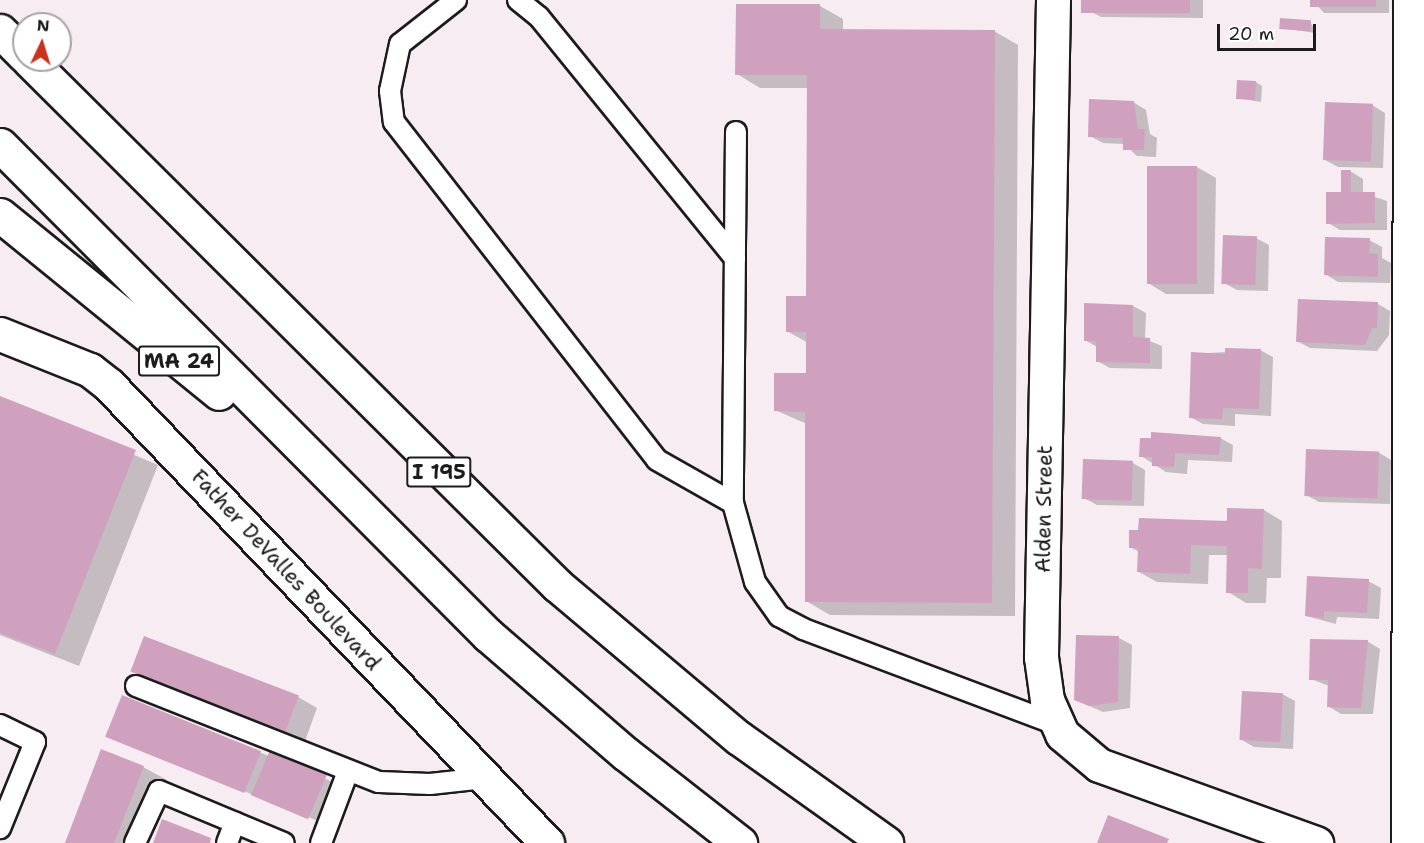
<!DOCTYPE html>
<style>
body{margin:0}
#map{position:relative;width:1424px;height:843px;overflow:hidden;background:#f6ecf2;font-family:"Shantell Sans",sans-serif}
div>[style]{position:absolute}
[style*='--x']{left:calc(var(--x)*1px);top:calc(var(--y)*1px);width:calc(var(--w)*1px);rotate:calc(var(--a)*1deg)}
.shadow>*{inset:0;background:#0003;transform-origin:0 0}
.building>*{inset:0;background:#d0a0bf;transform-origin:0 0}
.roads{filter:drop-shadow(2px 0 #1c1c1c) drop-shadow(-2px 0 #1c1c1c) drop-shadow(0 2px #1c1c1c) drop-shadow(0 -2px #1c1c1c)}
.lane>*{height:20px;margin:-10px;padding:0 10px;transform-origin:10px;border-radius:10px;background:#fff}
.street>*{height:33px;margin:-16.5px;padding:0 16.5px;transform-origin:16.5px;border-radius:16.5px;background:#fff}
.highway>*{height:33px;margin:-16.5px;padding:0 16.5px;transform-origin:16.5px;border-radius:16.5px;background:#fff}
span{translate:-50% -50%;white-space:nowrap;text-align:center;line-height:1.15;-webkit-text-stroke:4.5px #fff;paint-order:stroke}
.shield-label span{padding:2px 4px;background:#fff;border:2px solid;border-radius:4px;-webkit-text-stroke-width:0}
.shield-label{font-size:20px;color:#1c1c1c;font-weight:700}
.street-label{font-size:21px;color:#1c1c1c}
.north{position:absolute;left:12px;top:12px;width:60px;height:60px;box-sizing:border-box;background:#fff;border:2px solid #a4a4a4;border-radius:50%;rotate:4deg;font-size:16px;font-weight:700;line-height:24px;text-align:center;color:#1c1c1c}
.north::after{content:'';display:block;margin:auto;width:21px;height:27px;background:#c8321e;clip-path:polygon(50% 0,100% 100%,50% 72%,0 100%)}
.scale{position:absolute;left:1217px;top:24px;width:99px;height:27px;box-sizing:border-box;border:3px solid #1c1c1c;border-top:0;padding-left:8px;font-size:18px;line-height:21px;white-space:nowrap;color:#1c1c1c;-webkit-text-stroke:4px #fff;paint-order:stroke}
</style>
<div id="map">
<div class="shadow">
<i style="clip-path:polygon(1085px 0,1203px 0,1203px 18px,1101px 17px,1088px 10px)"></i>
<i style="clip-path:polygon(1312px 0,1389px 0,1389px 13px,1324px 13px)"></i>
<i style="clip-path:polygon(820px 6px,843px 19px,843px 31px,994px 31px,1018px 45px,1015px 616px,830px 615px,806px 601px,807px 424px,775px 410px,807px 374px,808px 343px,787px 331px,808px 298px,809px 88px,760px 88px,737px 74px)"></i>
<i style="clip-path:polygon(1310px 21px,1316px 33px,1280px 28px)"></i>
<i style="clip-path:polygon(1256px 82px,1262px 86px,1261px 102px,1237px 98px)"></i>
<i style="clip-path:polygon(1133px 102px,1146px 110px,1150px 134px,1157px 138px,1156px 157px,1137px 156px,1124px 144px,1103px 143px,1090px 136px)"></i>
<i style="clip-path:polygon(1372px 105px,1385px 113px,1383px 168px,1338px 167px,1325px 160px)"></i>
<i style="clip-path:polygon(1149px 167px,1197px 167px,1216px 178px,1214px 294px,1166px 294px,1148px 283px)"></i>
<i style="clip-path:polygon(1350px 171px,1363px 179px,1363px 193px,1387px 201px,1387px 230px,1340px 230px,1328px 223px)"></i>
<i style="clip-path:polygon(1256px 238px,1269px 245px,1268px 291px,1237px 290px,1224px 283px)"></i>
<i style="clip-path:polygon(1369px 240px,1382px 247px,1382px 258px,1391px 263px,1390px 283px,1338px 282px,1325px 274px)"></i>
<i style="clip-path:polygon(1378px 304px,1390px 311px,1389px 335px,1377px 351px,1310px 348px,1297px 341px)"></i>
<i style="clip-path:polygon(1133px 306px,1146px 313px,1145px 339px,1162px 346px,1162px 369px,1110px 368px,1097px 361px,1097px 347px,1085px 340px)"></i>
<i style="clip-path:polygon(1260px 350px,1273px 357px,1271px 416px,1235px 414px,1235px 426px,1203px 424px,1190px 417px,1192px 354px)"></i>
<i style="clip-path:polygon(0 398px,158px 465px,79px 666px,0 635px)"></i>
<i style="clip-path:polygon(1220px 438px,1233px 445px,1232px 462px,1188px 460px,1187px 474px,1166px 472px,1141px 456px)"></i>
<i style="clip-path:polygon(1378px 452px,1391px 460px,1390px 504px,1319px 502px,1306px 495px)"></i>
<i style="clip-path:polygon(1133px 463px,1145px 470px,1144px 506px,1097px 505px,1084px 498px)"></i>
<i style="clip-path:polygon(1264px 510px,1282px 521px,1281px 578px,1267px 578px,1266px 603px,1246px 603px,1228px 592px,1228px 555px,1209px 555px,1208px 584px,1157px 582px,1139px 572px,1139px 552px,1130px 547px)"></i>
<i style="clip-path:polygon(1368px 581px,1381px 588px,1379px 619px,1337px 617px,1336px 624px,1306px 616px)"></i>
<i style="clip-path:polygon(1078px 636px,1119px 638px,1132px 645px,1130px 708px,1103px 712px,1076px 700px)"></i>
<i style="clip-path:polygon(1367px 641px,1380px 649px,1373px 714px,1341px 714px,1328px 706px,1329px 686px,1311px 679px)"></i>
<i style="clip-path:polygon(133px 671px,298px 697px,317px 708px,305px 741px)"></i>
<i style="clip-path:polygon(1282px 694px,1295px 701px,1293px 749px,1254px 747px,1242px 740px)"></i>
<i style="left:123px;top:697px;width:232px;height:42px;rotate:22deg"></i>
<i style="clip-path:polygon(143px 767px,167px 780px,142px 843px,66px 843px)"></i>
</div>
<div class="building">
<i style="left:1081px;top:0;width:109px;height:13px"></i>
<i style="left:1310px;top:0;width:66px;height:7px"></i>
<i style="clip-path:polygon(736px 4px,820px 4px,820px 29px,995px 30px,992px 603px,805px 602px,805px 412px,774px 411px,774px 373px,806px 373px,806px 332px,786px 332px,786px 296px,806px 296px,807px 75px,735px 75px)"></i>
<i style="left:1280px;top:18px;width:31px;height:11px;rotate:4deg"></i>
<i style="left:1237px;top:80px;width:19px;height:19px;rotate:3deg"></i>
<i style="clip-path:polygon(1089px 99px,1134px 101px,1138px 129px,1145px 129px,1144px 150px,1123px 150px,1123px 138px,1088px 137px)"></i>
<i style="left:1325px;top:102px;width:48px;height:58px;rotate:2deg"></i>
<i style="left:1147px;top:166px;width:50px;height:118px"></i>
<i style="clip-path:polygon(1341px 170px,1351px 170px,1351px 192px,1375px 192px,1375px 223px,1326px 224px,1326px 192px,1341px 192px)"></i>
<i style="left:1223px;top:235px;width:34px;height:49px;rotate:2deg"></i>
<i style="clip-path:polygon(1325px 237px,1370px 238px,1369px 253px,1378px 254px,1378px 277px,1324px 275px)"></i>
<i style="clip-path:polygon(1298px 299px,1378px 302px,1377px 328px,1372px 328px,1365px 345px,1296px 342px)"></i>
<i style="clip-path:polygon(1084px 303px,1133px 305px,1133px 337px,1150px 338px,1150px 363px,1096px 362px,1096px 341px,1084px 341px)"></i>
<i style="clip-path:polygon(1225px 348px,1261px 349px,1259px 409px,1223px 408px,1222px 419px,1189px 418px,1191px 352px,1225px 354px)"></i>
<i style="clip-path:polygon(0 396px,136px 450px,55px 654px,0 633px)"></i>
<i style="clip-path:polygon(1151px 432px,1221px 437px,1219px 455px,1175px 453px,1174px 467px,1152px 466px,1152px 457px,1139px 457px,1140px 438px,1151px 438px)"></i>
<i style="left:1306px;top:449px;width:73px;height:47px;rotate:2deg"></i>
<i style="left:1083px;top:459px;width:50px;height:40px;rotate:2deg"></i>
<i style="clip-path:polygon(1227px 508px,1264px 509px,1262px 569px,1248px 568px,1248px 593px,1226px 593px,1227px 546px,1191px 545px,1190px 574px,1137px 572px,1138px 548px,1129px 548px,1129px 530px,1138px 530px,1139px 518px,1227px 521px)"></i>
<i style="clip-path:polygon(1307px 576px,1369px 579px,1367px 613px,1324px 611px,1324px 618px,1305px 616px)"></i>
<i style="clip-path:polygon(1076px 635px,1119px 636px,1118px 702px,1089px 706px,1074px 700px)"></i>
<i style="left:144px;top:636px;width:166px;height:38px;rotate:21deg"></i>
<i style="clip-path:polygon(1310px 639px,1368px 640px,1361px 708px,1327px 707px,1328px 680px,1309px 680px)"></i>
<i style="left:1242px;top:691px;width:41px;height:49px;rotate:3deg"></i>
<i style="left:122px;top:695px;width:150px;height:45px;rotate:22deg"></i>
<i style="clip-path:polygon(101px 749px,144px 766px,114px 843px,65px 843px)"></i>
<i style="left:270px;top:750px;width:62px;height:49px;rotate:23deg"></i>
<i style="clip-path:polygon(1108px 815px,1169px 839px,1167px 843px,1097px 843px)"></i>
<i style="clip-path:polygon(162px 819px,211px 838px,210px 843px,153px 843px)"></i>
</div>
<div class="roads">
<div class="lane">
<i style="--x:456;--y:0;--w:71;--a:141.8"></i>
<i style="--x:400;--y:44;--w:48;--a:102"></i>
<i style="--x:390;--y:91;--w:31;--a:83"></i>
<i style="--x:394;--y:122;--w:428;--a:52.1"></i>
<i style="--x:657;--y:460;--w:87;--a:29.5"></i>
<i style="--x:518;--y:0;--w:27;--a:39"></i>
<i style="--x:539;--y:17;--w:311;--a:50.9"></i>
<i style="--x:736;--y:132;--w:371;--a:90.5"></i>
<i style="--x:733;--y:503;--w:82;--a:74.4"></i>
<i style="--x:755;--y:582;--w:42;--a:54.8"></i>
<i style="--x:779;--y:616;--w:27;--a:28"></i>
<i style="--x:803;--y:629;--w:270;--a:20.6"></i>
<i style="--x:136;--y:686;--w:261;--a:21.6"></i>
<i style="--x:379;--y:782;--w:51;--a:2.2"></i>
<i style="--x:430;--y:784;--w:55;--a:-6.2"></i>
<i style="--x:0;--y:725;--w:39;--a:26"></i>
<i style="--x:35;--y:742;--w:93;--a:112.1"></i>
<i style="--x:135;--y:843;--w:57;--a:-65.2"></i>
<i style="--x:159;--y:791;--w:135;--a:22.6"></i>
<i style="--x:227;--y:843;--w:22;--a:-69"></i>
<i style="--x:321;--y:843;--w:77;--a:-69.4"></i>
</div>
<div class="street">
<i style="--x:1053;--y:0;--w:657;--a:91.05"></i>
<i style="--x:1041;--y:657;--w:43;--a:82.1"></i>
<i style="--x:1047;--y:700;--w:37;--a:66"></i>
<i style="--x:1062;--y:734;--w:48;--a:40"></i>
<i style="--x:1099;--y:765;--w:231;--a:19.8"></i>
<i style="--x:0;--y:334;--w:97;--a:21.8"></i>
<i style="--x:90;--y:370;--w:24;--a:38"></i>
<i style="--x:109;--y:385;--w:634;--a:46.28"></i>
<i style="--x:1408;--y:843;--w:843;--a:-89.86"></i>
</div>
<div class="highway">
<i style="--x:0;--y:31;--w:34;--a:45"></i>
<i style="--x:29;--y:60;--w:745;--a:44.84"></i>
<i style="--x:557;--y:585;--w:238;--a:40.1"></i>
<i style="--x:739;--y:738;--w:181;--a:35.5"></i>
<i style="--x:0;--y:145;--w:692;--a:45.12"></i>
<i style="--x:488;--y:635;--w:182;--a:40.8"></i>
<i style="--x:626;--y:754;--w:145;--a:38"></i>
<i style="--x:0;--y:215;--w:282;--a:39.1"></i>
</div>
</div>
<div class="shield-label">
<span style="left:179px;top:361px">MA 24</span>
<span style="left:439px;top:472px">I 195</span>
</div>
<div class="street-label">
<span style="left:1044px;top:509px;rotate:-89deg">Alden Street</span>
<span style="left:286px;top:570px;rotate:47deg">Father DeValles Boulevard</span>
</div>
<div class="north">N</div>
<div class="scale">20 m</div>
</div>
